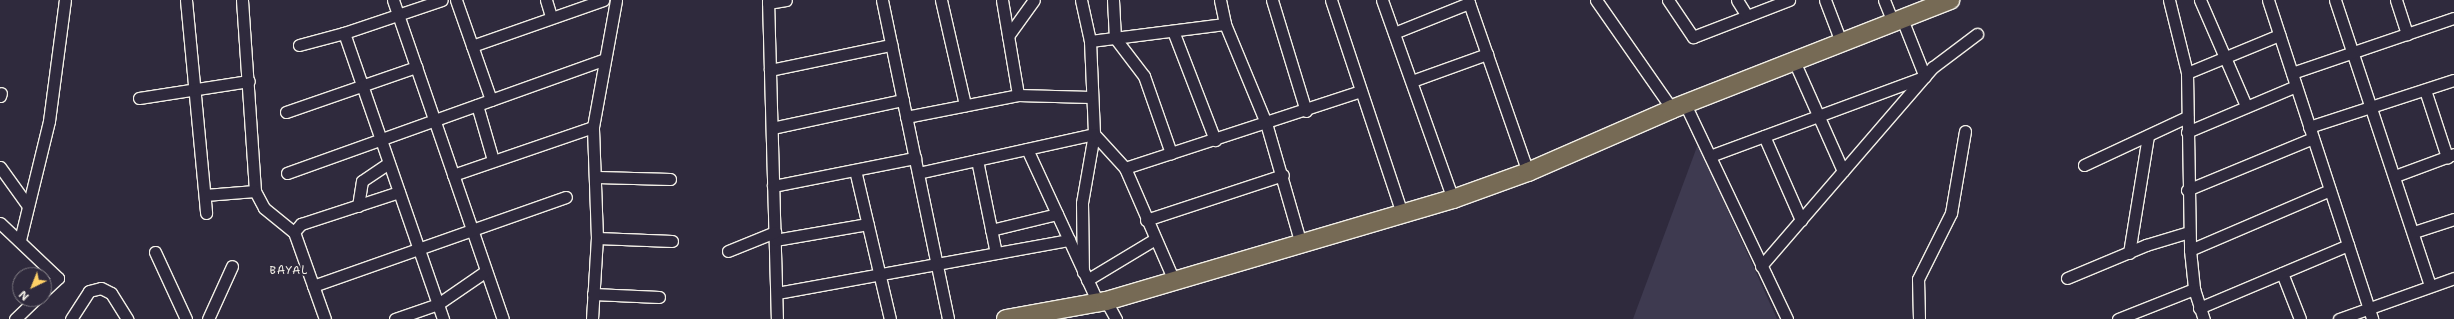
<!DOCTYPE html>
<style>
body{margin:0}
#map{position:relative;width:2454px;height:319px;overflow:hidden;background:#2f2a3d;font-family:"Shantell Sans",sans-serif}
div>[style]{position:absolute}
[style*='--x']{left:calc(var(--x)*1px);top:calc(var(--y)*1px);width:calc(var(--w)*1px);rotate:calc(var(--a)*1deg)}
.built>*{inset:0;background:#3e3a50}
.roads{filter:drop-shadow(1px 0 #f4f1e8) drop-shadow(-1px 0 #f4f1e8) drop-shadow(0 1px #f4f1e8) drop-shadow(0 -1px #f4f1e8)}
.minor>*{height:11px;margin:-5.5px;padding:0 5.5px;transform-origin:5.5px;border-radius:5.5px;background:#2f2a3d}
.primary>*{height:18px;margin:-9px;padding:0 9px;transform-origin:9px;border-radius:9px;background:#766a55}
span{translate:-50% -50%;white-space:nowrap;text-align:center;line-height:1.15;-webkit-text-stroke:4px #2f2a3d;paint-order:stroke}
.neighbourhood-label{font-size:11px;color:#f4f1e8;letter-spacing:1px}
.north{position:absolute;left:12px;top:267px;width:40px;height:40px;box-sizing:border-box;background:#2f2a3d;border:1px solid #7e7a81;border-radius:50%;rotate:223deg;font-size:11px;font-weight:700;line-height:16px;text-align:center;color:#f4f1e8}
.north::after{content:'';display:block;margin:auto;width:14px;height:18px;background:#ffd166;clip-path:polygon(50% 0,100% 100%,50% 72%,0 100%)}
</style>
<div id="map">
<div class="built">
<i style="clip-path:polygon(1698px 144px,1777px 319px,1633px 319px)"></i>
</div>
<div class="roads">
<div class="minor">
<i style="--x:186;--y:0;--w:214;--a:84.6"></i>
<i style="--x:242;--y:0;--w:191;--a:86.1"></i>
<i style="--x:255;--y:191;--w:19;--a:62"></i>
<i style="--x:264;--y:208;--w:38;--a:39"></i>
<i style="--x:294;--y:232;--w:92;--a:70.4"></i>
<i style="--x:393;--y:0;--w:337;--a:71"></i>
<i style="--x:456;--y:0;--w:106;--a:70.7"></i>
<i style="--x:546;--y:0;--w:17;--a:73"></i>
<i style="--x:768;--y:0;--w:319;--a:88.4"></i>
<i style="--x:882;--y:0;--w:326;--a:78.3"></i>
<i style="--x:941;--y:0;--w:108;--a:77.1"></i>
<i style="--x:1002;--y:0;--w:96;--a:80.4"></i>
<i style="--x:1081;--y:0;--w:42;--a:77.6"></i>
<i style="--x:1090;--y:41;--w:93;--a:87.5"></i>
<i style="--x:1094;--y:134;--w:70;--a:99.9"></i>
<i style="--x:1082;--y:203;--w:69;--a:89.2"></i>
<i style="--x:1113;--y:0;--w:38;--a:87"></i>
<i style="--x:1115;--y:38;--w:48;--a:52.7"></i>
<i style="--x:1144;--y:76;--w:82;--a:70.7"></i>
<i style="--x:1220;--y:0;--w:25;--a:78"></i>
<i style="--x:1225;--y:24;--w:107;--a:67.5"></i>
<i style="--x:1266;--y:123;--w:126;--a:73.9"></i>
<i style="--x:1272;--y:0;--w:116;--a:73"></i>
<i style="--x:1331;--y:0;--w:225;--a:71.6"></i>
<i style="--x:1382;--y:0;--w:211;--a:70.4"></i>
<i style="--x:1468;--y:0;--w:182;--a:70.8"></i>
<i style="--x:1596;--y:0;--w:133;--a:55.1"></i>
<i style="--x:1668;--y:0;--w:45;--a:56"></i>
<i style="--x:1693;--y:37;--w:103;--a:-21.1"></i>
<i style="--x:1737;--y:0;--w:19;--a:58"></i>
<i style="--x:1825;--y:0;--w:45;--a:69.1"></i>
<i style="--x:1884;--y:0;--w:24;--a:68"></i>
<i style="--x:2169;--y:0;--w:75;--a:76.1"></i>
<i style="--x:2187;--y:73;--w:177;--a:89"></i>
<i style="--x:2190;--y:250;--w:39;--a:84"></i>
<i style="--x:2194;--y:289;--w:32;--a:72"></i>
<i style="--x:2200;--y:0;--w:116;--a:66.5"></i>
<i style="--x:2268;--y:0;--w:336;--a:71.9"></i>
<i style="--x:2335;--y:0;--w:301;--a:71.6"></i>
<i style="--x:2396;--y:0;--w:36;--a:72"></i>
<i style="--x:768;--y:3;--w:18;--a:-9"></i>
<i style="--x:1902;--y:19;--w:62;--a:68.4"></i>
<i style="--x:1173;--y:31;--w:117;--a:68.9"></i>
<i style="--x:344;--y:33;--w:103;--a:-18.6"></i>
<i style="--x:1394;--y:33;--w:81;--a:-21.8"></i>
<i style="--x:1008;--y:36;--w:44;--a:-54.2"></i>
<i style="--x:1090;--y:41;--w:136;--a:-7.2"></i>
<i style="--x:299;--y:45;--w:47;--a:-14.9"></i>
<i style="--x:344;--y:33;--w:303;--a:70.9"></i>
<i style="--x:472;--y:46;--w:139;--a:-19.3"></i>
<i style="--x:1794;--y:61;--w:120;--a:66"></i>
<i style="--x:770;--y:70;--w:124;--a:-11.7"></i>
<i style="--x:2187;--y:73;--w:100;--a:-22.4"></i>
<i style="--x:2292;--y:73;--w:171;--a:-18.8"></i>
<i style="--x:1412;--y:81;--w:80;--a:-19.8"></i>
<i style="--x:2425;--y:90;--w:71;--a:71.8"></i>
<i style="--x:0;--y:96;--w:3;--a:-72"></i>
<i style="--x:139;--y:98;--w:111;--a:-8.8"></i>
<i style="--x:1685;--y:104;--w:238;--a:64.6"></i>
<i style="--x:477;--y:105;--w:57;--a:73.8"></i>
<i style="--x:286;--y:112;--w:138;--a:-19.1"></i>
<i style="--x:906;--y:117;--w:114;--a:-11.1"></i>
<i style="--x:1018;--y:95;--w:73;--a:1.6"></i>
<i style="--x:2309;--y:127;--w:152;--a:-18"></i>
<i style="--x:772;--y:128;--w:134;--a:-12.1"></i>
<i style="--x:2187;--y:132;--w:118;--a:-22.9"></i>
<i style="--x:1094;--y:134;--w:46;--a:47.6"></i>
<i style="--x:1125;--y:168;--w:125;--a:66.5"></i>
<i style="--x:1764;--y:136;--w:92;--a:66.2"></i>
<i style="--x:1027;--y:149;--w:170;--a:65.2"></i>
<i style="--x:1710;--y:156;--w:228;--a:-20.3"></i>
<i style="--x:977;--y:160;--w:95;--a:78.5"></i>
<i style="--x:2084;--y:165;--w:114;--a:-25"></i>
<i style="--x:0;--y:167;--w:48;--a:54.3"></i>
<i style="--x:1125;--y:168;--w:248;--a:-18.1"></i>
<i style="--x:855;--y:170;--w:153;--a:76.8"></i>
<i style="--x:287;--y:173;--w:336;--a:-19.7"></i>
<i style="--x:918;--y:173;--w:180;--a:-12.5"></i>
<i style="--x:453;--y:175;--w:148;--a:-18.9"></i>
<i style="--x:2395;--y:176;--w:63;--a:-20.4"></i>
<i style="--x:597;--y:177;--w:73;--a:1.6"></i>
<i style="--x:773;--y:186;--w:145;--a:-11.2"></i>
<i style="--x:2187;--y:190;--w:136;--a:-22.4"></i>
<i style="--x:205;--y:195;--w:50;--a:-4.6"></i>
<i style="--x:358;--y:206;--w:25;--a:-81"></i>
<i style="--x:362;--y:181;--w:32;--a:-34"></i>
<i style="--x:1146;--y:220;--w:144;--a:-18.2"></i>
<i style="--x:0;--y:223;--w:80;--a:43.5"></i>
<i style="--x:58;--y:278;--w:19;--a:137"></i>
<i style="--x:991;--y:230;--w:68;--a:-13.6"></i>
<i style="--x:294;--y:232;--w:11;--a:-49"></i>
<i style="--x:301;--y:224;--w:103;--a:-18.1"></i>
<i style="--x:2414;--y:232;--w:42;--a:-18"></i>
<i style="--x:597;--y:238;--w:75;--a:2.3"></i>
<i style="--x:20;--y:240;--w:122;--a:-76.3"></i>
<i style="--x:49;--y:121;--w:122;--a:-82.5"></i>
<i style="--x:775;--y:240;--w:94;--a:-9.8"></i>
<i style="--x:2190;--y:250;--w:152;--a:-23.2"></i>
<i style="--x:728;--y:251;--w:51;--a:-22"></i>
<i style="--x:155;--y:252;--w:74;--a:65.2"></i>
<i style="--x:2129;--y:253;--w:119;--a:-80.8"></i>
<i style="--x:1761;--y:266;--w:263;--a:-49.2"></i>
<i style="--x:1933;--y:67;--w:55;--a:-36.9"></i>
<i style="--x:2282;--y:273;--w:49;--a:68.6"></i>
<i style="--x:2067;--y:278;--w:86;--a:-22.7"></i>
<i style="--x:2146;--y:245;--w:45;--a:-16.8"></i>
<i style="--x:1087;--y:280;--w:79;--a:-31.1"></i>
<i style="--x:313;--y:286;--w:268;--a:-19.4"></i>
<i style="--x:777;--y:293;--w:297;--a:-10.3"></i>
<i style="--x:593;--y:294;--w:66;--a:2.6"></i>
<i style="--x:1106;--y:301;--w:21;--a:61"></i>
<i style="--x:2199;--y:308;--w:162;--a:-22.9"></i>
<i style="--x:15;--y:319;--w:29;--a:-44"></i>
<i style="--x:71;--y:319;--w:33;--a:-57"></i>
<i style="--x:89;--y:291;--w:12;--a:-14"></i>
<i style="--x:101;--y:288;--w:11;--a:27"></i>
<i style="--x:111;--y:293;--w:31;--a:58"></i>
<i style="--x:208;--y:319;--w:58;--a:-65.6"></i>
<i style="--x:395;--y:319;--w:46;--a:-19.2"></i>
<i style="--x:438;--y:304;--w:58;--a:-34.5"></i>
<i style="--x:592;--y:319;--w:81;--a:-86.5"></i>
<i style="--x:597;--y:238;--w:111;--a:-92.1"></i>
<i style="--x:593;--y:127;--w:129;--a:-79.7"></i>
<i style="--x:1919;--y:319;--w:40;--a:-91.4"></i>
<i style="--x:1918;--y:279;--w:74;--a:-63.4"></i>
<i style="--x:1951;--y:213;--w:83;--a:-80.3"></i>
<i style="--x:2118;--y:319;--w:82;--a:-21.5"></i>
<i style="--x:2339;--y:319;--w:122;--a:-19.6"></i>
</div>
<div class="primary">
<i style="--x:1006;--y:319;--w:102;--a:-10.2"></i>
<i style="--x:1106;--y:301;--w:362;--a:-16.4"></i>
<i style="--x:1453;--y:199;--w:80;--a:-19.8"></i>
<i style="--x:1528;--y:172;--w:157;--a:-23.6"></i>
<i style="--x:1672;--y:109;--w:299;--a:-21.4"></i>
</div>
</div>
<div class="neighbourhood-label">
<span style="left:289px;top:271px">BAYAL</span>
</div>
<div class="north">N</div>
</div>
